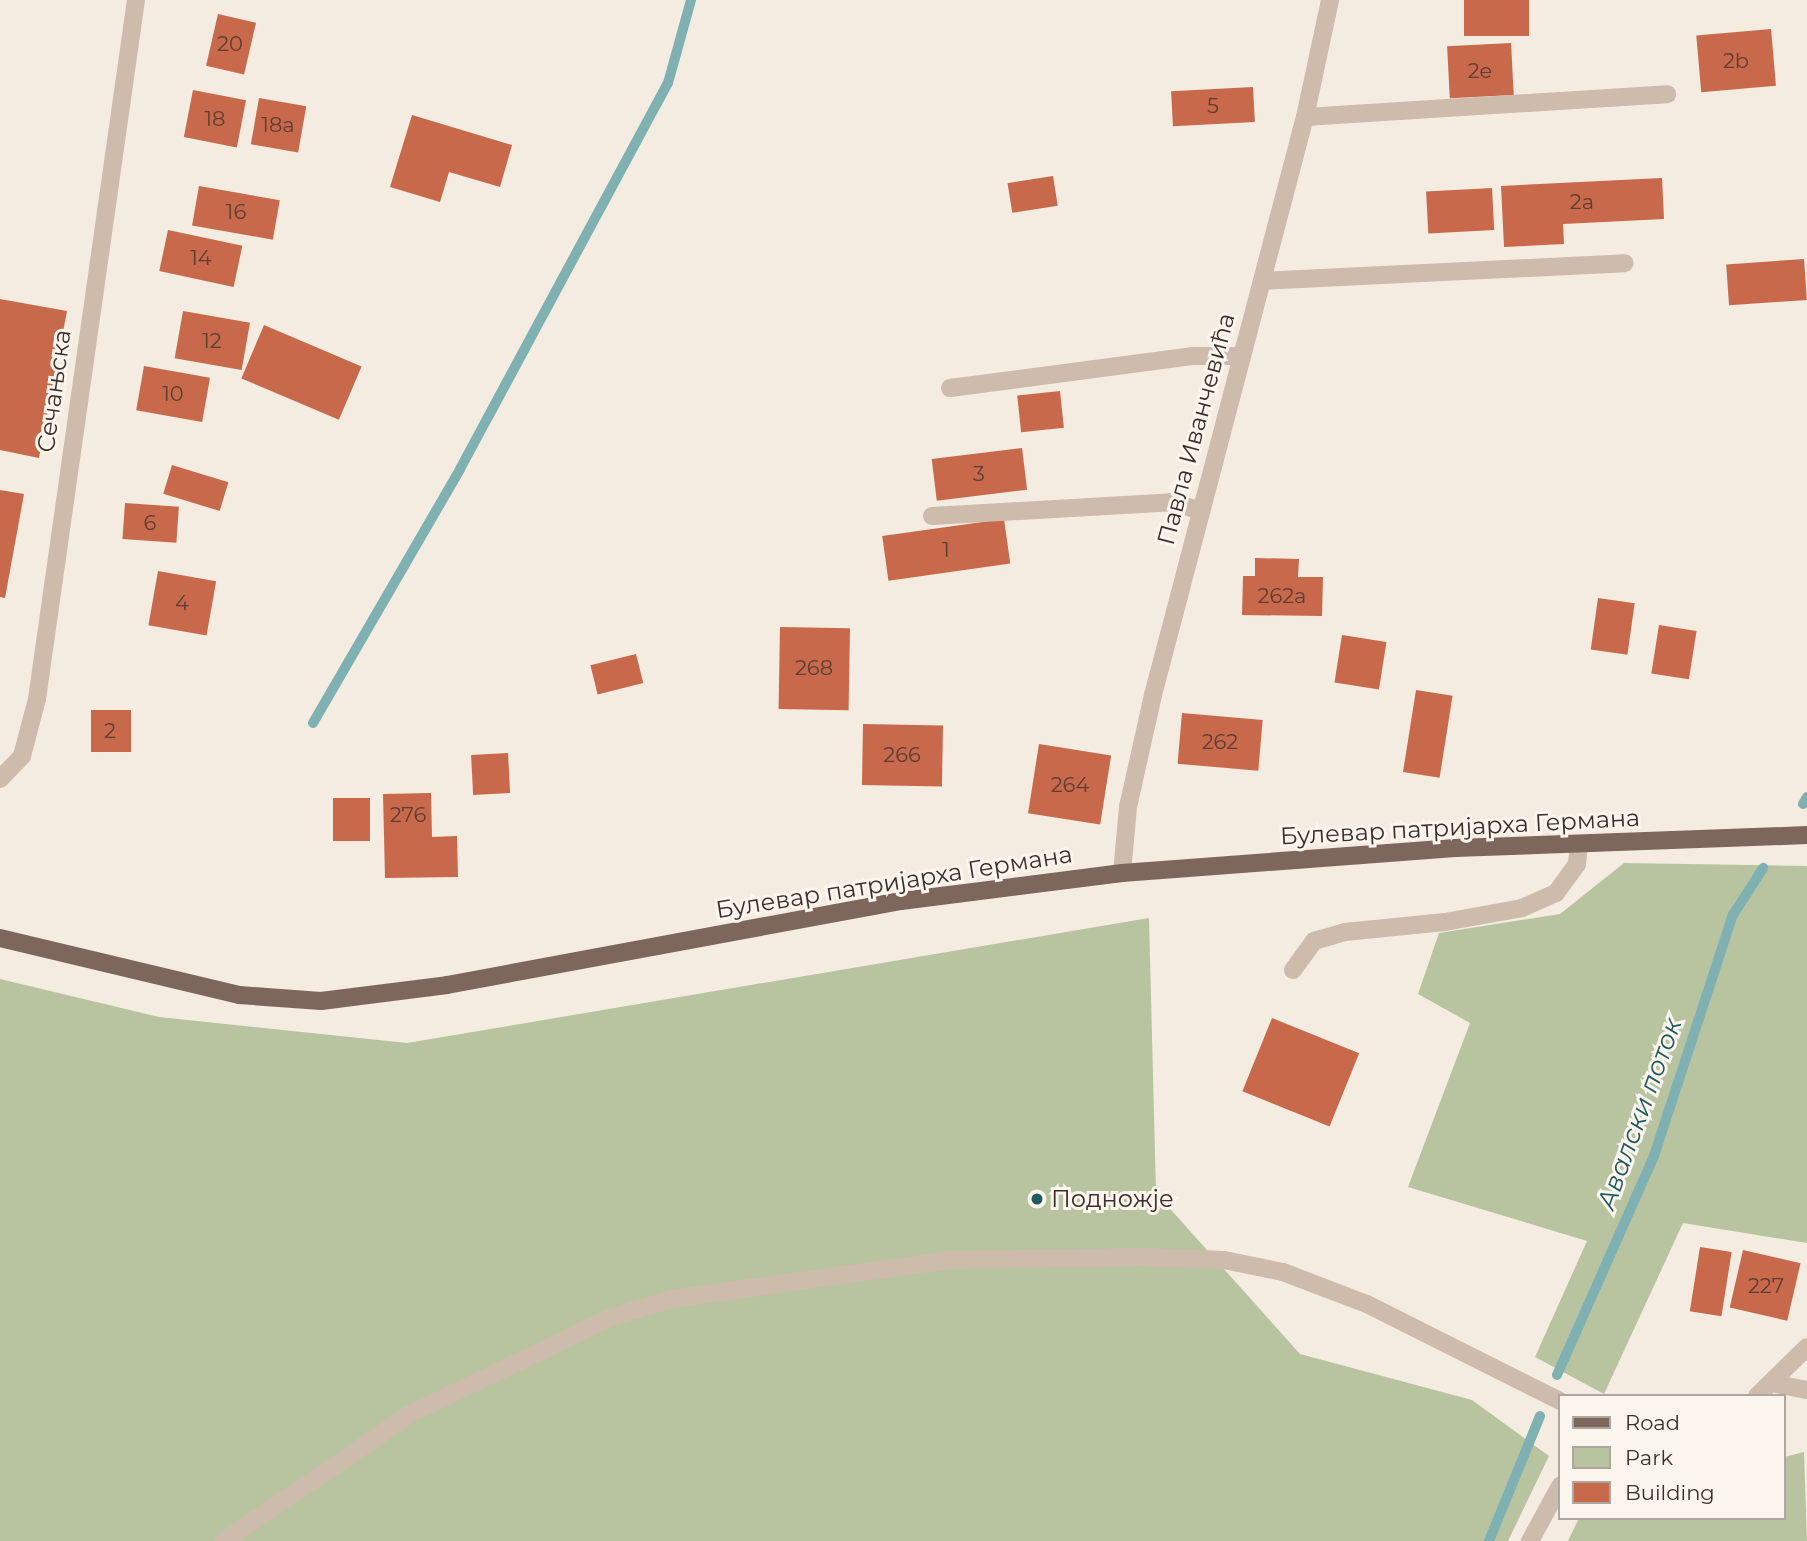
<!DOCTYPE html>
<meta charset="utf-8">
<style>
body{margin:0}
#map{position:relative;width:1807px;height:1541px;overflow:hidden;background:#f4ebe1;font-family:Montserrat,sans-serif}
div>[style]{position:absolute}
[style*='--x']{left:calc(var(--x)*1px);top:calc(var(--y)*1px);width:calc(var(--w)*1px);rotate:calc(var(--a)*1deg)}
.green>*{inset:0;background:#b8c4a0}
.stream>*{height:10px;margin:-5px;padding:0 5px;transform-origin:5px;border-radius:5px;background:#7fb0b2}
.building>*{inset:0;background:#c8694b;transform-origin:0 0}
.minor>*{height:18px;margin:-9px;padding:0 9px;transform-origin:9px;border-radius:9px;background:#cdbbac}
.major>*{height:18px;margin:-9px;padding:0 9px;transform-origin:9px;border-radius:9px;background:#7d675c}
.dots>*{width:19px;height:19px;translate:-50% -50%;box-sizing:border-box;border:4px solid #fbf5ee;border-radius:50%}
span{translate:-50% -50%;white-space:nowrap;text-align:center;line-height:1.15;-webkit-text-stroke:6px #fbf5ee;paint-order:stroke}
.number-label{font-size:21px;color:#5e3e33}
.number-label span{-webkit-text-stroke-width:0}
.street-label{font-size:24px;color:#3b302b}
.poi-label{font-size:24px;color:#3b302b}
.left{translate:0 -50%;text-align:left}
.water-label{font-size:26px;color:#1f5a5e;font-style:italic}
.legend{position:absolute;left:1558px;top:1394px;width:228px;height:126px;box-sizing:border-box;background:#fbf5ee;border:2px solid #aea6a0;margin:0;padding:9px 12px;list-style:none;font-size:21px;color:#3b302b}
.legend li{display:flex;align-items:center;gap:14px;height:35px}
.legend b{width:35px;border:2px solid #aea6a0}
</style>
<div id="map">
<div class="green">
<i style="clip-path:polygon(1624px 863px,1807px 866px,1807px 1243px,1683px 1223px,1604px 1394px,1535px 1357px,1587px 1241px,1408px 1187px,1470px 1023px,1418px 994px,1439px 933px,1560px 914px)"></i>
<i style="clip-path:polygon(1149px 918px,1156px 1193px,1300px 1354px,1472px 1400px,1549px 1456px,1508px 1541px,0 1541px,0 979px,159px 1017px,407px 1043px)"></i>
<i style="clip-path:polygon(1804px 1452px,1807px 1541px,1568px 1541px,1579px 1518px,1784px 1518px,1784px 1457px)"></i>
</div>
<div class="stream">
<i style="--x:313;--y:723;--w:293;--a:-59.9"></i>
<i style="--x:460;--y:469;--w:438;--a:-61.7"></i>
<i style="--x:668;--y:83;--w:86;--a:-74.5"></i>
<i style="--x:1803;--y:804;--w:8;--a:-60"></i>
<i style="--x:1557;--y:1375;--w:240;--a:-66.1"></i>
<i style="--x:1654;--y:1156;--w:254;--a:-71.9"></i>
<i style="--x:1733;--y:915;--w:56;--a:-57.4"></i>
<i style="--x:1489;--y:1541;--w:135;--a:-67.8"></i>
</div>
<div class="building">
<i style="left:1464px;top:0;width:65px;height:36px"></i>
<i style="left:218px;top:14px;width:39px;height:53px;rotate:13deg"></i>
<i style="left:1771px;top:29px;width:57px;height:75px;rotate:85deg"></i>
<i style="left:1511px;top:43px;width:52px;height:64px;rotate:87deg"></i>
<i style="left:1253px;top:87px;width:35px;height:82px;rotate:87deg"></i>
<i style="left:193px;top:90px;width:54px;height:48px;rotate:11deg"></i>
<i style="left:259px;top:98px;width:48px;height:47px;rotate:10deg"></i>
<i style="clip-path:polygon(412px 115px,512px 145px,500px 187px,449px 172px,440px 202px,390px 187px)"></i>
<i style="left:1053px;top:176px;width:30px;height:46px;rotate:81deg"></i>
<i style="clip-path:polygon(1662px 178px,1664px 219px,1563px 224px,1564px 244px,1504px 247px,1501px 186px)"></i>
<i style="left:199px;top:186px;width:82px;height:40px;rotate:10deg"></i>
<i style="left:1492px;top:188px;width:42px;height:66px;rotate:87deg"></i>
<i style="left:168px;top:230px;width:76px;height:42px;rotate:12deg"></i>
<i style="left:1804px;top:259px;width:41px;height:78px;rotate:86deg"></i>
<i style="clip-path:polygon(0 299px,67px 311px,39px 458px,0 450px)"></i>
<i style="left:183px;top:311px;width:68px;height:48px;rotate:10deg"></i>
<i style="left:264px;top:325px;width:106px;height:58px;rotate:23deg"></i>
<i style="left:144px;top:366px;width:67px;height:45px;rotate:10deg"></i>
<i style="left:1060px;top:391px;width:37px;height:43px;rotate:84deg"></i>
<i style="left:1022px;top:448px;width:42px;height:91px;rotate:83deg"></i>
<i style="left:172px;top:465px;width:59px;height:30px;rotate:17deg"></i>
<i style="clip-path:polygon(0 490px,24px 494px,5px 598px,0 597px)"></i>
<i style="left:125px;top:503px;width:54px;height:36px;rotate:4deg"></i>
<i style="left:1004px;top:519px;width:45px;height:123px;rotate:82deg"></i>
<i style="clip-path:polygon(1255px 558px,1299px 559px,1298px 577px,1323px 577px,1322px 616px,1242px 615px,1243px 576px,1255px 576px)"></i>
<i style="left:158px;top:571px;width:59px;height:55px;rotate:10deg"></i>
<i style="left:1598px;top:598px;width:37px;height:52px;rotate:8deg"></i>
<i style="left:1659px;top:625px;width:38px;height:49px;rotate:9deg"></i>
<i style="left:780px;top:627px;width:70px;height:82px;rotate:1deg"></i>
<i style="left:1342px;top:635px;width:45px;height:48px;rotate:9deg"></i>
<i style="left:636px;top:654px;width:30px;height:47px;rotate:76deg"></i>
<i style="left:1416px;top:690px;width:37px;height:83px;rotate:9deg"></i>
<i style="left:91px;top:710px;width:40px;height:42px"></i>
<i style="left:1182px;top:713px;width:81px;height:51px;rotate:5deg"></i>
<i style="left:863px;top:724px;width:80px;height:61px;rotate:1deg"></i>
<i style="left:1039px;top:744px;width:73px;height:70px;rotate:9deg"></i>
<i style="left:508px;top:753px;width:40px;height:37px;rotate:87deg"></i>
<i style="clip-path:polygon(431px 793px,432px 837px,457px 836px,458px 877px,385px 878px,383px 794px)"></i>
<i style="left:333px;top:798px;width:37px;height:43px"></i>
<i style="left:1272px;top:1018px;width:94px;height:79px;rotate:22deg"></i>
<i style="left:1700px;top:1247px;width:32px;height:65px;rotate:9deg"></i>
<i style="left:1743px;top:1250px;width:59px;height:59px;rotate:13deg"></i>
</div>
<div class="minor">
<i style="--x:1305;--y:117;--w:363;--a:-3.6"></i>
<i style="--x:1262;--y:281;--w:363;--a:-2.8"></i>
<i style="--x:950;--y:388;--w:244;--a:-7.5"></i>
<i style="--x:1192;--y:356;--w:48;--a:0"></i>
<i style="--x:932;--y:516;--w:240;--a:-3.3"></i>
<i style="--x:1172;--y:502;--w:28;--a:17"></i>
<i style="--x:0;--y:779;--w:32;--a:-46"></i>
<i style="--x:22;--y:756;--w:59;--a:-75.3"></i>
<i style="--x:37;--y:699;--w:706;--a:-81.94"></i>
<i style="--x:1122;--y:873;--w:66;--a:-84.8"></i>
<i style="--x:1128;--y:807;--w:115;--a:-77.4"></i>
<i style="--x:1153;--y:695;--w:598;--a:-75.27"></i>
<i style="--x:1305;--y:117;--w:120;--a:-77.9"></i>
<i style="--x:1293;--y:970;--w:36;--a:-54"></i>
<i style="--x:1314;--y:941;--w:32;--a:-16"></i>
<i style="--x:1345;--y:932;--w:100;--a:-5.7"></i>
<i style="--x:1445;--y:922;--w:78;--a:-10.3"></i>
<i style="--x:1522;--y:908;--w:37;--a:-24"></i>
<i style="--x:1556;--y:893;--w:36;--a:-54"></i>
<i style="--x:1577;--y:864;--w:20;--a:-84"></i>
<i style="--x:1771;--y:1383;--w:37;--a:11"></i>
<i style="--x:1757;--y:1396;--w:70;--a:-44.4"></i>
<i style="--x:224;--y:1541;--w:225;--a:-34.3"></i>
<i style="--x:410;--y:1414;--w:224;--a:-25.7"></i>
<i style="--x:612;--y:1317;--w:63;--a:-16.7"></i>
<i style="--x:672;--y:1299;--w:279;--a:-8"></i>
<i style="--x:948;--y:1260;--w:196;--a:-0.9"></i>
<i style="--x:1144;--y:1257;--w:80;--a:2.1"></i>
<i style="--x:1224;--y:1260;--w:60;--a:11.5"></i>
<i style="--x:1283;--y:1272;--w:90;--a:20.9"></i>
<i style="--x:1367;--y:1304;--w:216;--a:26.7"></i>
<i style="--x:1530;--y:1541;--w:63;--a:-61.4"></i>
</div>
<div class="major">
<i style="--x:0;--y:938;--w:246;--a:13.4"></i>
<i style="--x:239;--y:995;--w:82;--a:4.2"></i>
<i style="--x:321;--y:1001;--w:127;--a:-7.2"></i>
<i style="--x:447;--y:985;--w:462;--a:-10.5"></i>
<i style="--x:901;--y:901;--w:223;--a:-7.2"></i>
<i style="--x:1122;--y:873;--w:334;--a:-4.3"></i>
<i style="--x:1455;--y:848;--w:352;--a:-2.1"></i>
</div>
<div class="dots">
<i style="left:1037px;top:1199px;background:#1f5a5e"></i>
</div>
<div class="number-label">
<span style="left:230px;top:44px">20</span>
<span style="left:1736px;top:61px">2b</span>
<span style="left:1480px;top:71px">2e</span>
<span style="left:1213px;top:106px">5</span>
<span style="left:215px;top:119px">18</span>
<span style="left:278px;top:125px">18a</span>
<span style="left:1582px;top:202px">2a</span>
<span style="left:236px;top:212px">16</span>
<span style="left:201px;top:258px">14</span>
<span style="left:212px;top:341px">12</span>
<span style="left:173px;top:394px">10</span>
<span style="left:979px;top:474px">3</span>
<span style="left:150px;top:523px">6</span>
<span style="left:946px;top:550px">1</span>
<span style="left:1282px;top:596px">262a</span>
<span style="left:182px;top:603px">4</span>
<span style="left:814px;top:668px">268</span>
<span style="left:110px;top:731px">2</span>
<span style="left:1220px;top:742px">262</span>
<span style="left:902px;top:755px">266</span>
<span style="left:1070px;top:785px">264</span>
<span style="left:408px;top:815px">276</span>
<span style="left:1766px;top:1286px">227</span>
</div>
<div class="street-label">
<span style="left:54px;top:391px;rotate:-82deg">Сечањска</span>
<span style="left:1196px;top:429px;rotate:-75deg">Павла Иванчевића</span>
<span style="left:1460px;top:827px;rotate:-3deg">Булевар патријарха Германа</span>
<span style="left:894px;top:882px;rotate:-9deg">Булевар патријарха Германа</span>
</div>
<div class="poi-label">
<span class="left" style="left:1051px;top:1199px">Подножје</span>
</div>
<div class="water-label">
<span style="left:1640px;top:1114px;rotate:-70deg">Авалски поток</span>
</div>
<ul class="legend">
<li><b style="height:9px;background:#7d675c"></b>Road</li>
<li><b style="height:19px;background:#b8c4a0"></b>Park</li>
<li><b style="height:19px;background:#c8694b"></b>Building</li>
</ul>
</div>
